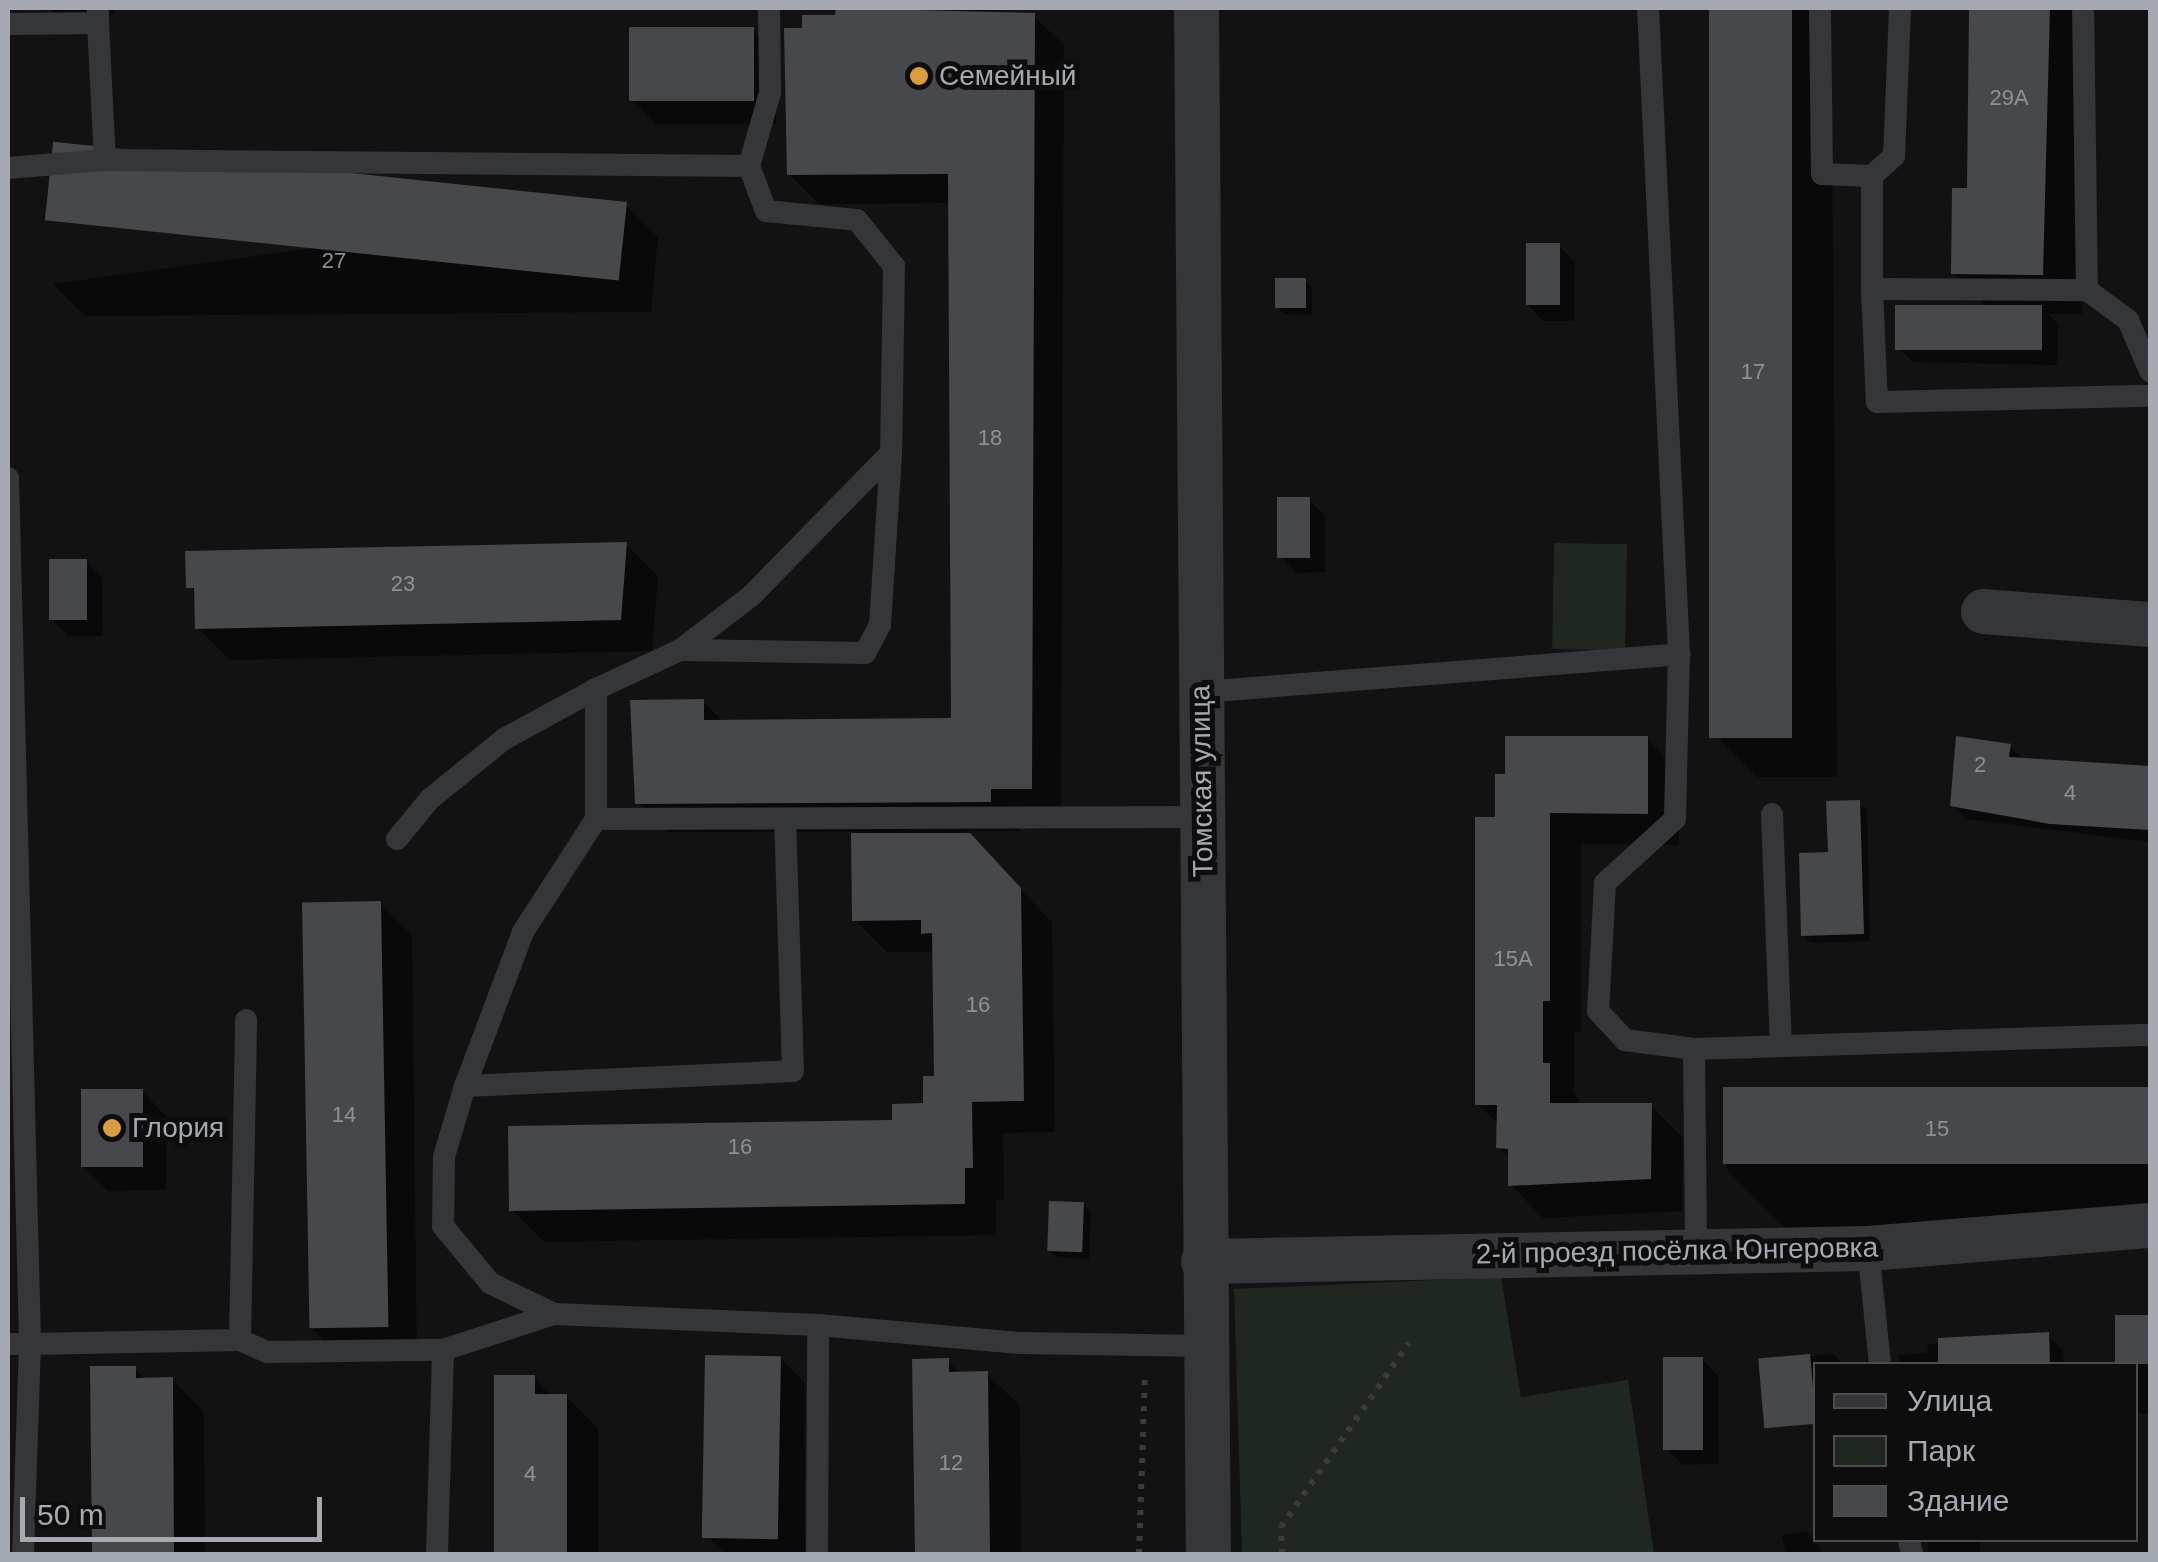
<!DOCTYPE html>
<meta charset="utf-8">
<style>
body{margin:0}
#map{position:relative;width:2158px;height:1562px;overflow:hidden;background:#121213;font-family:Helvetica,sans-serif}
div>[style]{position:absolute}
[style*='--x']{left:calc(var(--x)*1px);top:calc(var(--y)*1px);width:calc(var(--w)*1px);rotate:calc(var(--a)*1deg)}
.green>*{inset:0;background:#202721;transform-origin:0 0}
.shadow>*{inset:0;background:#0007;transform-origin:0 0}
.building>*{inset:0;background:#46484b;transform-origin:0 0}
.path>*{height:6px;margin-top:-3px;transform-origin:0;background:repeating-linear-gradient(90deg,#393b3e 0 5px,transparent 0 13px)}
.lane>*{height:22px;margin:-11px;padding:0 11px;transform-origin:11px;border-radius:11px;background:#353639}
.street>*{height:45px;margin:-22.5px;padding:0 22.5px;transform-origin:22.5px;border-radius:22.5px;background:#353639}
.dots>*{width:28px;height:28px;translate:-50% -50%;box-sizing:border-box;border:5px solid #0d0d0e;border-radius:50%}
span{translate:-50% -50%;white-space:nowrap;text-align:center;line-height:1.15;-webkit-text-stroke:10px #0d0d0e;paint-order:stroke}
.number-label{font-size:22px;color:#8d9298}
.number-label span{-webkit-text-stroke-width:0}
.poi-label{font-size:28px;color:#a5aab2}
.left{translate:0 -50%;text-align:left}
.street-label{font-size:28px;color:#a5aab2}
.frame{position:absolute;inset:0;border:10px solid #a5aab2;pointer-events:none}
.legend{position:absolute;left:1813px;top:1362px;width:325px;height:180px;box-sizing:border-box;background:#0d0d0e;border:2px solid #4a4c50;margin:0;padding:12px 18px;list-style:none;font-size:30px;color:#a5aab2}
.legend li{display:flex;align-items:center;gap:20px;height:50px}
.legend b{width:50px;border:2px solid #4a4c50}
.scale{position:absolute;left:20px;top:1497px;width:302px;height:45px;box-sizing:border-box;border:5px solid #a5aab2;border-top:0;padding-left:12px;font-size:30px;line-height:35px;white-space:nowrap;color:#a5aab2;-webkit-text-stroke:8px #0d0d0e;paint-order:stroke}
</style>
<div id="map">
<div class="green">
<i style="left:1554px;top:543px;width:73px;height:106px;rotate:1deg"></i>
<i style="clip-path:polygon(1501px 1277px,1521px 1397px,1628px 1380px,1654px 1554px,1242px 1554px,1234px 1289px)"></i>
</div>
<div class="shadow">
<i style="clip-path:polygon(49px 8px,113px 8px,114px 14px,56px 15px)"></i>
<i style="clip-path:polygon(992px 8px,1000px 16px,1034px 16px,1064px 45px,1061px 817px,1019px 818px,1020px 831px,964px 831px,1052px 922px,1055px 1132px,1003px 1133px,1004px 1199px,996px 1200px,996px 1235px,544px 1242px,512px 1210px,895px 1123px,926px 1105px,936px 1078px,935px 952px,887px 952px,855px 920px,854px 832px,667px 832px,638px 803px,703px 701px,723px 722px,953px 721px,951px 203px,819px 204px,789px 174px,804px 31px,838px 17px,838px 10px)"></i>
<i style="clip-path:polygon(1711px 8px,1831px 8px,1837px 777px,1757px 777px,1717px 737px)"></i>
<i style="clip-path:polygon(1972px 8px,2089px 8px,2082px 314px,2048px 314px,2058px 324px,2057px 365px,1913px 362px,1897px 346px,1988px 308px,1953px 273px,1970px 191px)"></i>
<i style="clip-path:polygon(753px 30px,778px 55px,776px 124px,656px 124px,631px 100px)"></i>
<i style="clip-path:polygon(626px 205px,658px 237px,651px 312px,85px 316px,53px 284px)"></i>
<i style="clip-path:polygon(1559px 246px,1575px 262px,1574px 321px,1543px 321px,1527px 304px)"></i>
<i style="clip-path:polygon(1305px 281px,1312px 288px,1312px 315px,1284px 314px,1277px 307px)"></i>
<i style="clip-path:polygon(1309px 500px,1325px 516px,1325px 572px,1296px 573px,1280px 556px)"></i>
<i style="clip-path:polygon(626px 544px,658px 576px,652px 651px,230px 660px,198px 628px,188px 553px)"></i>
<i style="clip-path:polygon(86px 561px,102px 578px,103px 636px,68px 636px,52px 619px)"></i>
<i style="clip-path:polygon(1647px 739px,1679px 771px,1679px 845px,1581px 844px,1581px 1032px,1574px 1032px,1574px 1091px,1581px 1106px,1651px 1106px,1683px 1138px,1682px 1211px,1543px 1218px,1511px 1185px,1511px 1159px,1499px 1147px,1499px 1125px,1477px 1104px,1497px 820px)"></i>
<i style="clip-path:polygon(2010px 746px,2025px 761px,2150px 768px,2150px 842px,1967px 819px,1952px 805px)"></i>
<i style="clip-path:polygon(1859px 803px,1867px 810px,1870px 941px,1811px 943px,1803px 935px,1830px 854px)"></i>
<i style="clip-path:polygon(380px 903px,412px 935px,417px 1358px,342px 1359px,310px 1327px)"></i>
<i style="clip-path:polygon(2150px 1090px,2150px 1222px,1785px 1228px,1727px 1170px,1726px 1097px)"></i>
<i style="clip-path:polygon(142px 1091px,166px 1116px,166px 1190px,108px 1191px,83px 1166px)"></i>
<i style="clip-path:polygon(1083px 1204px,1091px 1212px,1089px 1259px,1057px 1257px,1049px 1250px)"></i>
<i style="clip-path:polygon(2150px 1318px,2150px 1414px,2142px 1415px,2136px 1409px,2136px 1364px,2119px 1364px,2117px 1319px)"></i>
<i style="clip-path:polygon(2048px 1335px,2063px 1350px,2064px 1364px,1899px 1364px,1898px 1355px,1928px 1353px,1927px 1344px)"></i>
<i style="clip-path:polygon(1833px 1354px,1844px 1364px,1816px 1364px,1816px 1416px,1780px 1420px,1760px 1361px)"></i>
<i style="clip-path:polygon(780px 1358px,805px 1383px,805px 1554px,725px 1554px,708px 1537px)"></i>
<i style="clip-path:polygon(1702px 1359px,1718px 1376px,1719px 1464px,1683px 1465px,1667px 1448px)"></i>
<i style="clip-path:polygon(915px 1361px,948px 1361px,961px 1374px,987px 1374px,1020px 1406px,1021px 1554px,917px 1554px)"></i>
<i style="clip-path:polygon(134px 1368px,146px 1380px,172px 1379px,204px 1412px,205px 1554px,95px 1554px,93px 1369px)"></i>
<i style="clip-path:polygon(496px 1378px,534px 1378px,553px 1396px,566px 1396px,598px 1428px,598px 1554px,496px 1554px)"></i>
<i style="clip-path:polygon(1807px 1531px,1824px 1554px,1786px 1554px,1782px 1535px)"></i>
<i style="left:1928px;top:1540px;width:52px;height:14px"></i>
</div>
<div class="building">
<i style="clip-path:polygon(836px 8px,1035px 13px,1032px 789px,991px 789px,991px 802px,635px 804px,630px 700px,704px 699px,704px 720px,951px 718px,948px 174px,787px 175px,784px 28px,802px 28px,802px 15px,835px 15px)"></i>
<i style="left:1709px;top:8px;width:83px;height:730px"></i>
<i style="clip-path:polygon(1969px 8px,2050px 8px,2043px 275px,1951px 274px,1952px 188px,1967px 188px)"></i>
<i style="left:629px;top:27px;width:125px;height:74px"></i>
<i style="left:627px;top:202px;width:79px;height:577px;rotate:96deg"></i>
<i style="left:1526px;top:243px;width:34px;height:62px"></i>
<i style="left:1275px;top:278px;width:31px;height:30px"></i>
<i style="left:2042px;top:305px;width:45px;height:147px;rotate:90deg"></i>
<i style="left:1277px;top:497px;width:33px;height:61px"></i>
<i style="clip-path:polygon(627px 542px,621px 620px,195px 629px,194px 588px,186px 588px,185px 551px)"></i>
<i style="left:49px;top:559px;width:38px;height:61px"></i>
<i style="clip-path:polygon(1505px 736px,1648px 736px,1648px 814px,1550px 813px,1550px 1001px,1543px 1001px,1543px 1063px,1550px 1063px,1550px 1103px,1652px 1103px,1651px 1179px,1508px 1186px,1508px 1149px,1496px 1148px,1497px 1105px,1475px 1105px,1475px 817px,1495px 817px,1495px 774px,1505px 774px)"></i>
<i style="clip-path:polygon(1956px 736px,2011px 744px,2009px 757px,2150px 766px,2150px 830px,2050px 824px,1950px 806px)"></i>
<i style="clip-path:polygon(1860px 800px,1864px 934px,1801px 936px,1799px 853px,1828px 852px,1826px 801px)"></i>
<i style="clip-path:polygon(851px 833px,970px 833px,1021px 888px,1024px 1101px,972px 1102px,973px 1168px,965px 1168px,965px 1204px,509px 1211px,508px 1126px,892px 1120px,892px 1104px,923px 1103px,923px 1076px,934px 1076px,932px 933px,921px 934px,921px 920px,852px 921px)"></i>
<i style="left:381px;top:901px;width:426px;height:79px;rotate:89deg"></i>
<i style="left:2150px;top:1087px;width:77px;height:427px;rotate:90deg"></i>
<i style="left:81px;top:1089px;width:62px;height:78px"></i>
<i style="left:1049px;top:1201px;width:35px;height:50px;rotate:2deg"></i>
<i style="left:2150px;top:1315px;width:49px;height:35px;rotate:90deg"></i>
<i style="clip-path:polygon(2049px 1332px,2050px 1364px,1938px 1364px,1938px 1338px)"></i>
<i style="left:1810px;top:1354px;width:70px;height:52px;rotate:85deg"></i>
<i style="left:705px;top:1355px;width:76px;height:183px;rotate:1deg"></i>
<i style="left:1663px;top:1357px;width:40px;height:93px"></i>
<i style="clip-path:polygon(949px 1358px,949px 1372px,988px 1371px,990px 1554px,915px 1554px,912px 1359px)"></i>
<i style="clip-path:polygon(90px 1366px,136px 1366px,136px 1378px,173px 1377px,174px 1554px,92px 1554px)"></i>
<i style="clip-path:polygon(494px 1375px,535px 1375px,535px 1394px,567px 1394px,567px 1554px,494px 1554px)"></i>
</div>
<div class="path">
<i style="--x:1139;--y:1554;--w:178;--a:-88.1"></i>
<i style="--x:1282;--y:1554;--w:27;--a:-92"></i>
<i style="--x:1281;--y:1527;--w:224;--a:-55.2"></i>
</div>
<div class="lane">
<i style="--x:769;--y:8;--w:85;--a:89.3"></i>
<i style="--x:770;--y:93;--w:76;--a:106"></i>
<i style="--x:749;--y:166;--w:48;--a:69.3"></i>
<i style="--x:766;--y:211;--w:91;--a:5.6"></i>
<i style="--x:857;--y:220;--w:59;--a:51.2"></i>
<i style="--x:894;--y:266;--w:187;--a:90.9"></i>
<i style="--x:891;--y:453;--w:200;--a:134.4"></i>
<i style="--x:751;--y:596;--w:89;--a:142.7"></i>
<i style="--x:680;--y:650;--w:93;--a:155.1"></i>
<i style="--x:596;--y:689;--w:130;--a:90"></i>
<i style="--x:596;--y:819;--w:607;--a:-0.19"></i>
<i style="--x:1648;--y:8;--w:647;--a:87.25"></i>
<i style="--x:1679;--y:654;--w:165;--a:91.4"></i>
<i style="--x:1675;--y:819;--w:95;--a:137.6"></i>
<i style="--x:1605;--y:883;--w:128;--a:93.1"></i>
<i style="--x:1598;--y:1011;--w:40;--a:47"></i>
<i style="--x:1625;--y:1040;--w:70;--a:7.4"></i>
<i style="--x:1694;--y:1049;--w:456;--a:-1.8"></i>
<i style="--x:1820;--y:8;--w:166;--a:89.3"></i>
<i style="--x:1822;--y:174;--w:50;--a:2.3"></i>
<i style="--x:1900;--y:8;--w:148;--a:92.3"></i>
<i style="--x:1894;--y:156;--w:30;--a:138"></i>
<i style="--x:1872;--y:176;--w:113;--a:90"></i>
<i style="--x:1872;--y:289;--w:215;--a:0.3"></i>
<i style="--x:2087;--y:290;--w:282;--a:-90.8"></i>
<i style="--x:98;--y:23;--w:137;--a:87.1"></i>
<i style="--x:105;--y:160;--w:644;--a:0.53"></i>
<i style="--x:8;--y:24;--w:90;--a:-0.6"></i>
<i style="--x:98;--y:23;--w:11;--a:-90"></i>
<i style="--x:8;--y:168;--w:97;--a:-4.7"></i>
<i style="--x:1872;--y:289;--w:113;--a:87.5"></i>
<i style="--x:1877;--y:402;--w:273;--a:-1.3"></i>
<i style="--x:2087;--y:290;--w:51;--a:36.2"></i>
<i style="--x:2128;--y:320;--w:56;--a:66.7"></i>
<i style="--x:8;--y:478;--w:866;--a:88.54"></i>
<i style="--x:30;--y:1344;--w:22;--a:180"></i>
<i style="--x:680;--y:650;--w:185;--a:0.9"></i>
<i style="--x:865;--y:653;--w:32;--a:-62"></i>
<i style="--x:880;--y:625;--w:172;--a:-86.3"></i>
<i style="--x:1201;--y:692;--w:480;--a:-4.5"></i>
<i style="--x:1772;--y:814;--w:230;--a:87.8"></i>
<i style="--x:596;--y:819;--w:135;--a:122.9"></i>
<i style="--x:523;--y:932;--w:165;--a:110.6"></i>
<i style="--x:465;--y:1086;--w:328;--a:-2.6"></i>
<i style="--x:793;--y:1071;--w:249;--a:-91.8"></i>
<i style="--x:397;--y:839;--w:52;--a:-50.5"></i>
<i style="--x:430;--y:799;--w:95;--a:-39"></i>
<i style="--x:504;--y:739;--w:105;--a:-28.5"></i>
<i style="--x:1694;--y:1049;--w:201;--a:89.4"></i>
<i style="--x:465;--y:1086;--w:74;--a:106.5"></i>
<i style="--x:444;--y:1157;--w:69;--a:90.8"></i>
<i style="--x:443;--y:1226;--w:74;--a:50.5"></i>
<i style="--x:490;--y:1283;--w:71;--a:25.8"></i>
<i style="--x:1868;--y:1248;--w:117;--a:84.1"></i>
<i style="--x:240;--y:1340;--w:320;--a:-88.9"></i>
<i style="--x:1909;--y:1540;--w:14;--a:78"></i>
<i style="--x:23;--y:1554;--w:210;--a:-88.1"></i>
<i style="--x:30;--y:1344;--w:210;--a:-1.1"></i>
<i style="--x:240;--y:1340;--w:30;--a:24"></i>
<i style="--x:267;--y:1352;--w:176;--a:-0.7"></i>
<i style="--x:437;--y:1554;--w:204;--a:-88.3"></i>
<i style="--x:443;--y:1350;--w:117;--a:-18"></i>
<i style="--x:554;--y:1314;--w:264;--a:2.4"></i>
<i style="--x:818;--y:1325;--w:204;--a:5.1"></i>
<i style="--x:1021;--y:1343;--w:184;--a:0.9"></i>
<i style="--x:817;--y:1554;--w:229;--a:-89.7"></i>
</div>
<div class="street">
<i style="--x:1196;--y:8;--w:1546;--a:89.56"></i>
<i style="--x:1983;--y:611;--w:168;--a:4.5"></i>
<i style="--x:1203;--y:1261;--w:665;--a:-1.12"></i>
<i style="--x:1868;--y:1248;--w:283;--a:-4.7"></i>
</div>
<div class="dots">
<i style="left:919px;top:76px;background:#d99c43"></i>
<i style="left:112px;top:1128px;background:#d99c43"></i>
</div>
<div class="number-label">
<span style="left:2009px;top:98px">29А</span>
<span style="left:334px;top:261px">27</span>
<span style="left:1753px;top:372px">17</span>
<span style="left:990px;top:438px">18</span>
<span style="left:403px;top:584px">23</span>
<span style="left:1980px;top:765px">2</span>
<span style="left:2070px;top:793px">4</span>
<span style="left:1513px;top:959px">15А</span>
<span style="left:978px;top:1005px">16</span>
<span style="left:344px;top:1115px">14</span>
<span style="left:1937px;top:1129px">15</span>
<span style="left:740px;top:1147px">16</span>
<span style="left:951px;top:1463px">12</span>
<span style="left:530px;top:1474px">4</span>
</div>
<div class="poi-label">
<span class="left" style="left:939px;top:76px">Семейный</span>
<span class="left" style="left:132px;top:1128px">Глория</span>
</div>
<div class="street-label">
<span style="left:1202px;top:781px;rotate:-91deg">Томская улица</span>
<span style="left:1677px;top:1251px;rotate:-1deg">2-й проезд посёлка Юнгеровка</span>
</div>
<div class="frame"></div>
<ul class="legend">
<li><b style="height:12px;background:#353639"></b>Улица</li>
<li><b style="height:28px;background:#202721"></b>Парк</li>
<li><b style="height:28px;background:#46484b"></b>Здание</li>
</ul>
<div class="scale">50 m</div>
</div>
